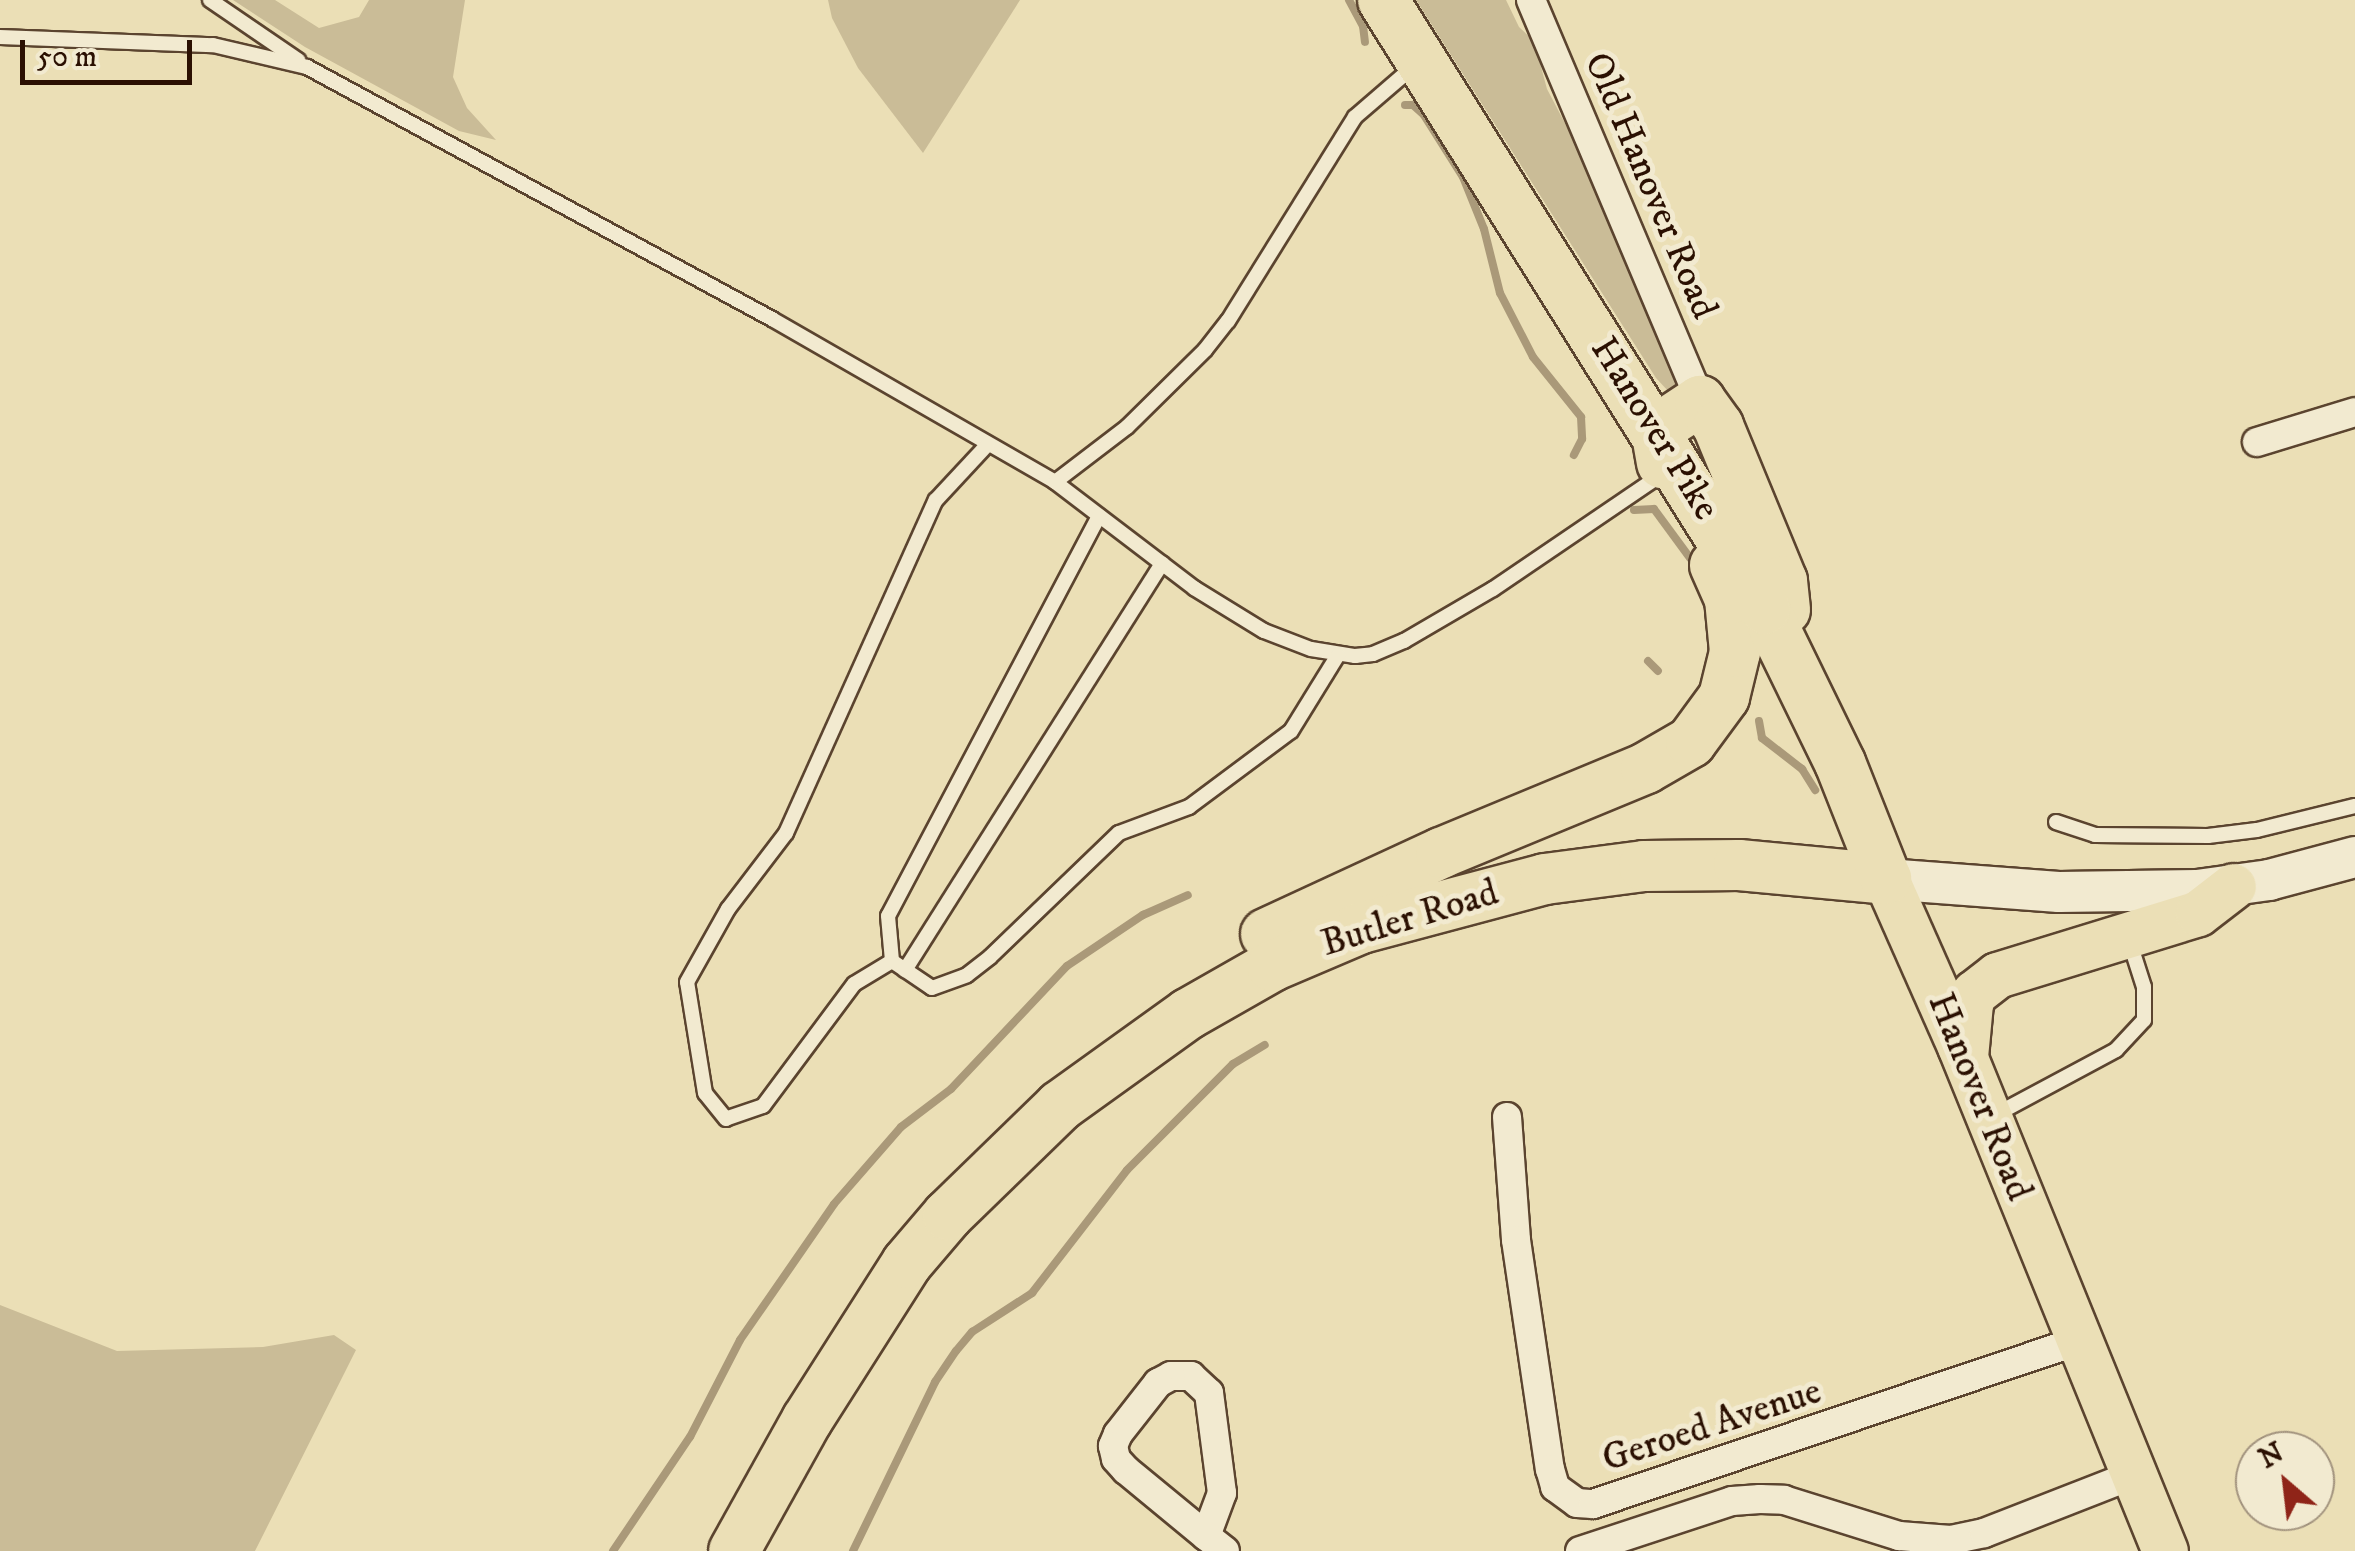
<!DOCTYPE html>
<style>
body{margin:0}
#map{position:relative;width:2355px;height:1551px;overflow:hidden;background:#ebdfb6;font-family:"IM FELL DW Pica",serif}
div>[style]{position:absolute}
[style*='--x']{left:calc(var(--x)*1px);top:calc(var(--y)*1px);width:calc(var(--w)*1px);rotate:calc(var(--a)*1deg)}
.green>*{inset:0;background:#cabc97}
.stream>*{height:8px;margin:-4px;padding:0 4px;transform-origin:4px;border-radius:4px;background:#aa9979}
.roads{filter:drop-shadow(2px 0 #5b442f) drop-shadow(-2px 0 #5b442f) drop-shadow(0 2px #5b442f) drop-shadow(0 -2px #5b442f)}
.lane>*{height:14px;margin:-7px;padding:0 7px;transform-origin:7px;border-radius:7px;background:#f2ead0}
.street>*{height:28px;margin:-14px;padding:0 14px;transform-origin:14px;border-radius:14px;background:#f2ead0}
.secondary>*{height:40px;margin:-20px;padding:0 20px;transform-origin:20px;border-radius:20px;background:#f2ead0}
.primary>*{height:45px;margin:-22.5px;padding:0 22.5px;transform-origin:22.5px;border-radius:22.5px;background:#ebdfb6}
.highway>*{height:50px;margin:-25px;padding:0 25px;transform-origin:25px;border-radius:25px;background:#ebdfb6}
span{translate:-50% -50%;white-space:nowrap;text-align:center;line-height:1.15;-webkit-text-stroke:10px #f2ead0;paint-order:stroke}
.street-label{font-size:38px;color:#2b1002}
.north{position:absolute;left:2235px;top:1431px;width:100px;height:100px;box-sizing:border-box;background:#f2ead0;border:2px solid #a2937e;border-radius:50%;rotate:332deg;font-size:28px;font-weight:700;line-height:40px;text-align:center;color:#2b1002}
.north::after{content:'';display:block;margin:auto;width:35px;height:45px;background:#8f2418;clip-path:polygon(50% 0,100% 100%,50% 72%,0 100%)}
.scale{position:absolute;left:20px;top:40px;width:172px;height:45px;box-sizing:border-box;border:5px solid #2b1002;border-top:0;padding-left:12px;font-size:30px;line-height:35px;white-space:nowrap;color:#2b1002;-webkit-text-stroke:8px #f2ead0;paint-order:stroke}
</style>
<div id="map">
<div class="green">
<i style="clip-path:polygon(233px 0,275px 0,319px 28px,359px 17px,369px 0,465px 0,453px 77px,467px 108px,496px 140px,459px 131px,305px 47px)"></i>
<i style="clip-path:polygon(828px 0,1020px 0,923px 153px,858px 68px,832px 18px)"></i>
<i style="clip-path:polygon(1416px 0,1506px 0,1519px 27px,1534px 41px,1547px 89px,1590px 171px,1681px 388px,1669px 392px,1656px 378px)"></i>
<i style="clip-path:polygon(0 1305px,117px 1351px,263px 1347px,334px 1335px,356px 1350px,255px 1551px,0 1551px)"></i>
</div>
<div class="stream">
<i style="--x:1349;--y:0;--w:30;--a:62"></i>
<i style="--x:1363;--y:26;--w:16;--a:83"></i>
<i style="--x:1405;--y:105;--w:8;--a:0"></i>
<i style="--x:1413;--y:105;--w:15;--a:42"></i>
<i style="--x:1424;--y:115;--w:73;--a:57.8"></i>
<i style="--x:1463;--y:177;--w:56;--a:68"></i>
<i style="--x:1484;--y:229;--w:66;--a:76"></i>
<i style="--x:1500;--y:293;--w:72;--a:62.7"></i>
<i style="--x:1533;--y:357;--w:77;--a:51.3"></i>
<i style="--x:1581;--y:417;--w:22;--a:87"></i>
<i style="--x:1582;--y:439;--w:18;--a:117"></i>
<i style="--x:1634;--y:510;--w:20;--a:-3"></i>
<i style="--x:1654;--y:509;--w:61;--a:53.7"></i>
<i style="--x:1648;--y:661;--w:14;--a:45"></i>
<i style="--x:1759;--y:721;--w:17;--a:80"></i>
<i style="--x:1762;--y:738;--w:51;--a:37.8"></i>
<i style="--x:1802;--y:769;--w:25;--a:58"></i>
<i style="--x:613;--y:1551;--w:138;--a:-56"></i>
<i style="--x:690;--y:1437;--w:109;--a:-62.7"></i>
<i style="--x:740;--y:1340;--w:165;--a:-55.3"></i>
<i style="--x:834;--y:1204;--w:102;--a:-49"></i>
<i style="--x:901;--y:1127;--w:63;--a:-37.2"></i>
<i style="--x:951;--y:1089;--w:169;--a:-46.7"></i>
<i style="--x:1067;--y:966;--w:92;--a:-33.9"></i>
<i style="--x:1143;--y:915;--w:49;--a:-24"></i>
<i style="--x:853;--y:1551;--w:188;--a:-64.1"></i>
<i style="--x:935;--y:1382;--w:37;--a:-56"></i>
<i style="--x:956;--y:1351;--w:25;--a:-50"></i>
<i style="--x:972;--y:1332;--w:72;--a:-33"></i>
<i style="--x:1032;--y:1293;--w:155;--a:-52.3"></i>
<i style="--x:1127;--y:1170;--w:150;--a:-45"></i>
<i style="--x:1233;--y:1064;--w:37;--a:-31"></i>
</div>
<div class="roads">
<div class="lane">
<i style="--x:210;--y:0;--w:107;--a:34.3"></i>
<i style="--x:0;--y:37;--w:213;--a:2.2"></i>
<i style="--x:213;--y:45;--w:97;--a:13.2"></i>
<i style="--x:307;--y:67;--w:529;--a:28.45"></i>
<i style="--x:772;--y:319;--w:327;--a:29.9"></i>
<i style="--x:1055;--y:482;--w:91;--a:-37.4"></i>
<i style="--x:1127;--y:427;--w:110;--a:-44.6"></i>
<i style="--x:1205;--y:350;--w:37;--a:-52"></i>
<i style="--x:1228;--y:321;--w:240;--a:-58.1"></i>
<i style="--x:1355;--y:117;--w:77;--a:-40.8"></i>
<i style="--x:1055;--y:482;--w:175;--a:37.3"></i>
<i style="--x:1194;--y:588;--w:82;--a:31.6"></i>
<i style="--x:1264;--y:631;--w:50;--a:21"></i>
<i style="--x:1311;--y:649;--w:45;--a:9"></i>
<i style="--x:1355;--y:656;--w:18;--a:-6"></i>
<i style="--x:1373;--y:654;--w:34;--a:-23"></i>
<i style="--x:1404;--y:641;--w:103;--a:-30.3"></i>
<i style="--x:1493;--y:589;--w:207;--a:-34.2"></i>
<i style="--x:1099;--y:516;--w:452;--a:117.8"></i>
<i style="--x:888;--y:916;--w:45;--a:84.9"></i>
<i style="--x:892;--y:961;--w:48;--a:34"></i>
<i style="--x:932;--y:988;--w:37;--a:-20"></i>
<i style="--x:967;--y:975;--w:29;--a:-38"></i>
<i style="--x:990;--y:957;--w:179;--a:-43.9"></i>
<i style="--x:1119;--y:833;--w:75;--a:-20.4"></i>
<i style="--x:1189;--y:807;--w:127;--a:-36.7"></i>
<i style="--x:1291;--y:731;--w:89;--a:-58.3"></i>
<i style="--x:2056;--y:822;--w:41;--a:18.4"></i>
<i style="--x:2095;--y:835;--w:113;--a:0.5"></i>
<i style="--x:2208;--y:836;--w:49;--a:-7"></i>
<i style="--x:2257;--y:830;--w:101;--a:-13.8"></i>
<i style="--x:892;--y:961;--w:44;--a:148.8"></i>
<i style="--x:854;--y:984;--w:152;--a:126.7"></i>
<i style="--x:763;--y:1106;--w:39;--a:161"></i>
<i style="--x:726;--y:1119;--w:33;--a:-129"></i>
<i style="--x:705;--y:1093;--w:112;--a:-99.2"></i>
<i style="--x:687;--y:982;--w:84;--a:-60.7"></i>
<i style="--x:728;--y:909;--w:96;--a:-52.7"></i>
<i style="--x:786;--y:833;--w:365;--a:-65.8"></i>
<i style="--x:936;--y:500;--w:76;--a:-47.1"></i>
<i style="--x:905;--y:970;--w:481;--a:-57.7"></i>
<i style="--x:1993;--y:1116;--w:140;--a:-28.2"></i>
<i style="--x:2116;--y:1050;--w:41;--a:-47"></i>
<i style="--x:2144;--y:1020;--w:33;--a:-90"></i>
<i style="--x:2144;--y:987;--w:49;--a:-107.7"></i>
</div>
<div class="street">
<i style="--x:1531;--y:0;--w:435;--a:67.1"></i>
<i style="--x:2257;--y:442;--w:102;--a:-17"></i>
<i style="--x:1507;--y:1117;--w:123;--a:85.8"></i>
<i style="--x:1516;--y:1240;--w:232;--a:81.6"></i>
<i style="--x:1550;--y:1469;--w:19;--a:74"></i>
<i style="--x:1555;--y:1487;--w:27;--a:36"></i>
<i style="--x:1577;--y:1503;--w:16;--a:4"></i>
<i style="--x:1593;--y:1504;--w:512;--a:-18.58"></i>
<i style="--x:1206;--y:1536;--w:46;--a:-69.6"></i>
<i style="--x:1222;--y:1493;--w:101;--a:-97.4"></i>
<i style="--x:1209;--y:1393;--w:25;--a:-137"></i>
<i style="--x:1191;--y:1376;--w:20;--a:180"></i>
<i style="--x:1171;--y:1376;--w:15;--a:152"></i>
<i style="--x:1158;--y:1383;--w:65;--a:128.1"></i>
<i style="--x:1118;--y:1434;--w:13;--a:113"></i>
<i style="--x:1113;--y:1446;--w:13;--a:77"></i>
<i style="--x:1116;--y:1459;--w:15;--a:48"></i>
<i style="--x:1126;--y:1470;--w:104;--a:39.5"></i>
<i style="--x:1206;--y:1536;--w:24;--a:38"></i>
<i style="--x:1580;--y:1551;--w:160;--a:-18.2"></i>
<i style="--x:1732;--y:1501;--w:28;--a:-4"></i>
<i style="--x:1760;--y:1499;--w:24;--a:2"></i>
<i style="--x:1784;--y:1500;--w:121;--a:17.4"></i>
<i style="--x:1899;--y:1536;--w:52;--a:4.4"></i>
<i style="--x:1951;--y:1540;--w:34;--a:-12"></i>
<i style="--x:1984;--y:1533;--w:160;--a:-21.3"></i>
</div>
<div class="secondary">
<i style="--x:1886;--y:879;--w:173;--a:4.3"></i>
<i style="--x:2059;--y:892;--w:138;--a:-0.8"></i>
<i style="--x:2197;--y:890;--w:73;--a:-7.9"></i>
<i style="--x:2269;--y:880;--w:89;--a:-15"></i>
</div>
<div class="primary">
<i style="--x:1886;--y:879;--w:183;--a:66.1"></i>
<i style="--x:1960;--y:1046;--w:545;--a:67.91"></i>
<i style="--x:1965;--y:1057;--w:54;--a:-84.7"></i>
<i style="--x:1970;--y:1003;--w:11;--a:-68"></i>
<i style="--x:1974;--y:993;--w:29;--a:-38"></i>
<i style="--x:1997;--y:975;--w:210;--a:-17.1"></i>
<i style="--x:2198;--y:913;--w:44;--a:-37.6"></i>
</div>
<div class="highway">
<i style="--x:1662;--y:463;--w:34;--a:-100"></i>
<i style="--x:1656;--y:430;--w:53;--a:-33.4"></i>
<i style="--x:1700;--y:401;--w:31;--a:54"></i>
<i style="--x:1718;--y:426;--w:168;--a:67.6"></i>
<i style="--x:1782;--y:581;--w:29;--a:84"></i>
<i style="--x:1266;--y:934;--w:193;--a:-24.8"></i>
<i style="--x:1441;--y:853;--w:222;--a:-22.5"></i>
<i style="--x:1646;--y:768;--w:52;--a:-30"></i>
<i style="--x:1691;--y:742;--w:56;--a:-53.7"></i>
<i style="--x:1724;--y:697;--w:46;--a:-76.3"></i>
<i style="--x:1735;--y:652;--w:53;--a:-95.4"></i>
<i style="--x:1730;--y:599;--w:37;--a:-114"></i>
<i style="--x:734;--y:1551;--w:150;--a:-60.9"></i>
<i style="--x:807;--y:1420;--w:186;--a:-57.5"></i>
<i style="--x:907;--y:1263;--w:63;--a:-49.5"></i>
<i style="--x:948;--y:1215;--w:156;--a:-44.2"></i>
<i style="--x:1060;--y:1106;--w:158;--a:-35.7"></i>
<i style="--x:1188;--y:1014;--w:97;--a:-29.7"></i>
<i style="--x:1272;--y:966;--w:97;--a:-23.1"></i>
<i style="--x:1361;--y:928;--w:190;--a:-14.9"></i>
<i style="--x:1545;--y:879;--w:100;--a:-7.5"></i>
<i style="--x:1644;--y:866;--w:95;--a:-0.6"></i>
<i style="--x:1739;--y:865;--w:148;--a:5.4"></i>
<i style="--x:1886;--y:879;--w:125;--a:-111.6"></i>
<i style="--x:1840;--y:763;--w:171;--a:-116"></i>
<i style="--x:1765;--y:609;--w:719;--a:-122.1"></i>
</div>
</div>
<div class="street-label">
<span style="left:1650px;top:186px;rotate:67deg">Old Hanover Road</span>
<span style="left:1654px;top:429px;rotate:58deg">Hanover Pike</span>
<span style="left:1410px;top:919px;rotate:-17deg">Butler Road</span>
<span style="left:1979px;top:1097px;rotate:68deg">Hanover Road</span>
<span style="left:1712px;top:1426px;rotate:-18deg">Geroed Avenue</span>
</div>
<div class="north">N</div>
<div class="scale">50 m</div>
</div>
